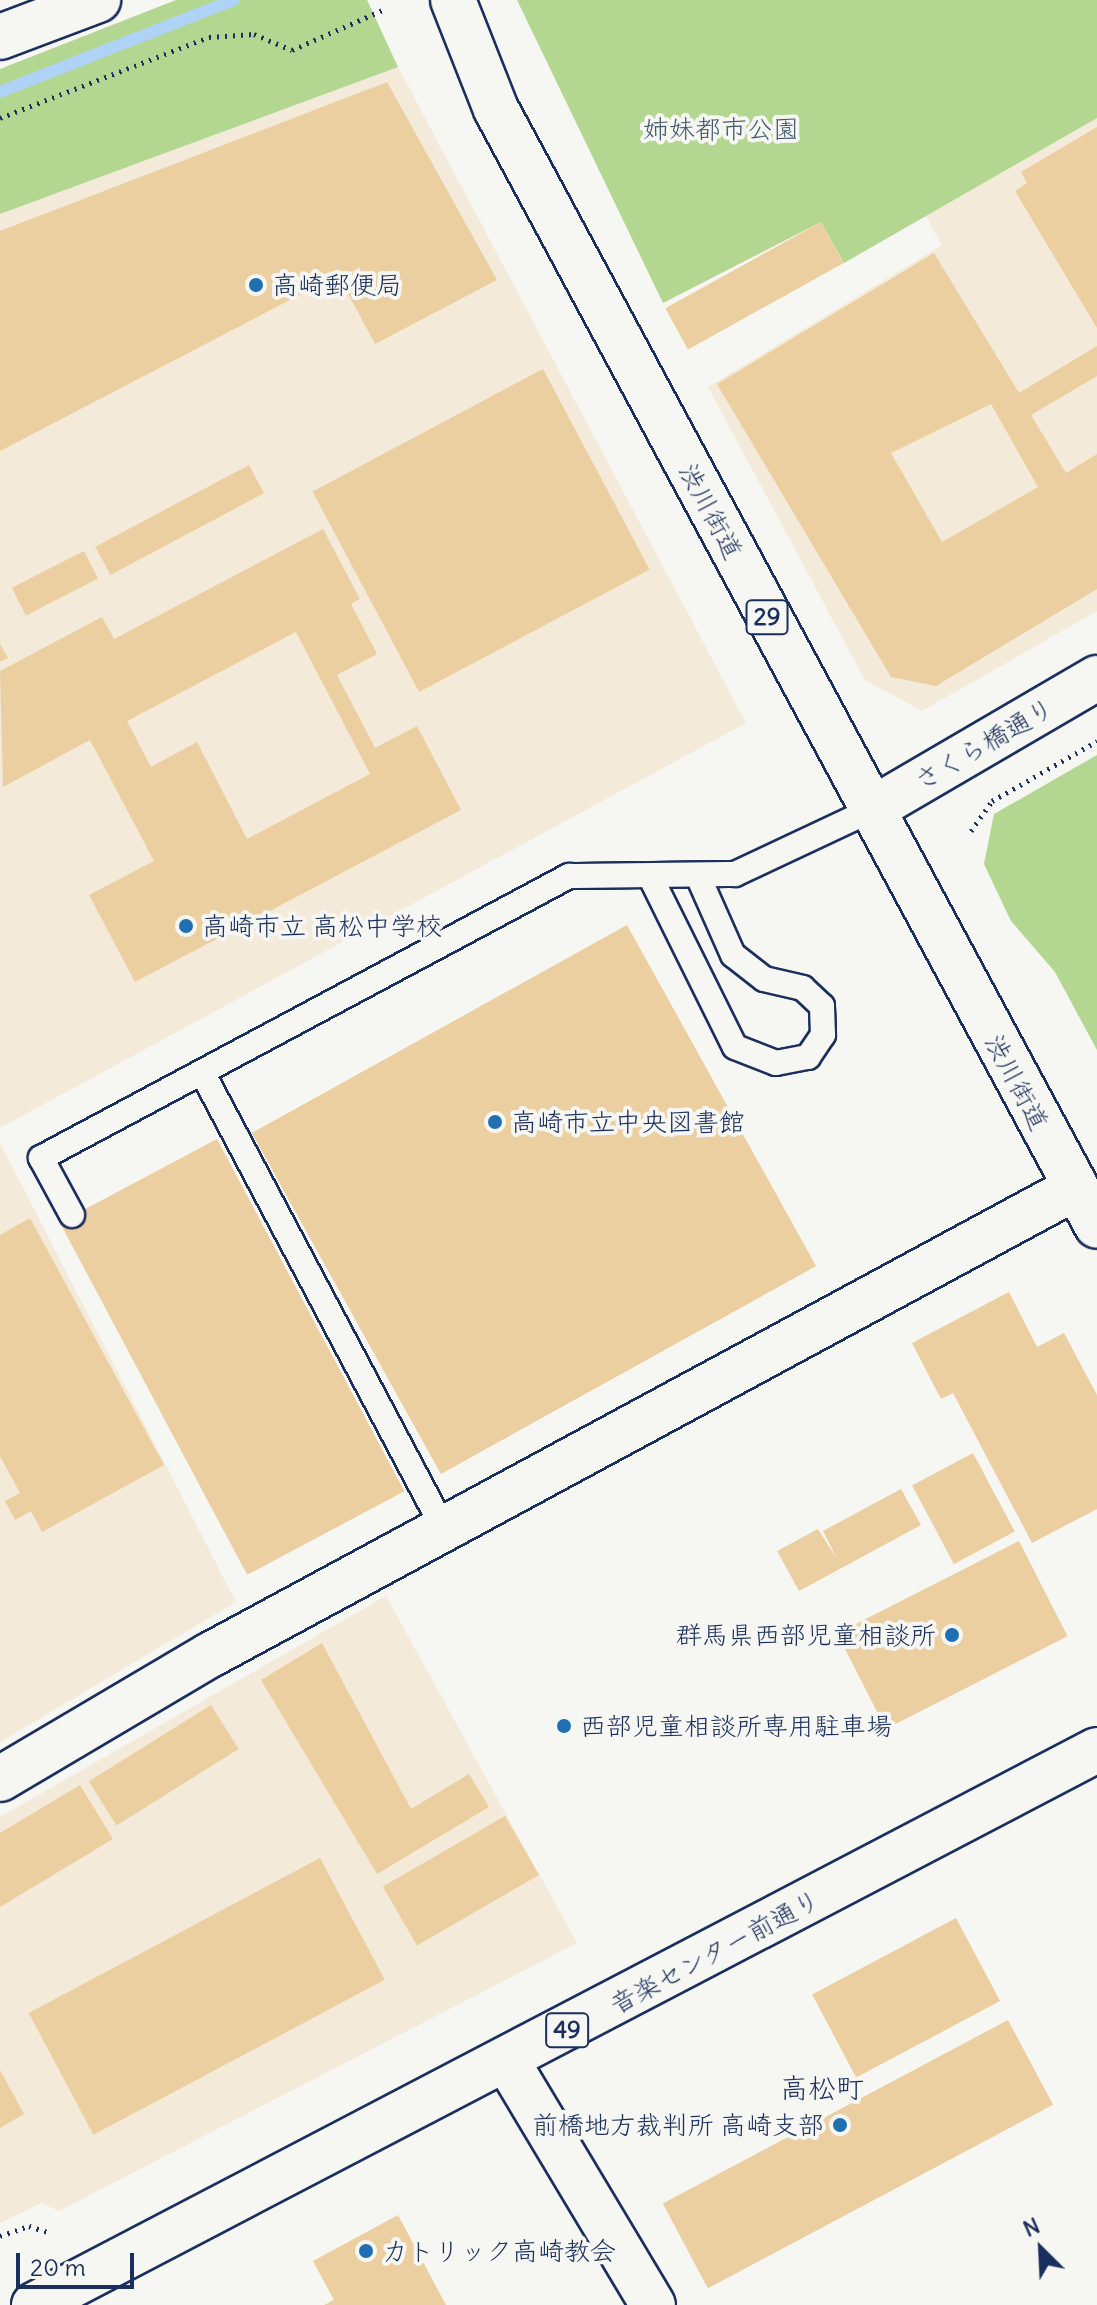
<!DOCTYPE html>
<meta charset="utf-8">
<style>
body{margin:0}
#map{position:relative;width:1097px;height:2305px;overflow:hidden;background:#f6f6f2;font-family:Delius,"Klee One",sans-serif}
div>[style]{position:absolute}
[style*='--x']{left:calc(var(--x)*1px);top:calc(var(--y)*1px);width:calc(var(--w)*1px);rotate:calc(var(--a)*1deg)}
.built>*{inset:0;background:#f3ead9}
.green>*{inset:0;background:#b3d691}
.stream>*{height:12px;margin:-6px;padding:0 6px;transform-origin:6px;border-radius:6px;background:#afd3f7}
.building>*{inset:0;background:#eccfa0;transform-origin:0 0}
.path>*{height:5px;margin-top:-2.5px;transform-origin:0;background:repeating-linear-gradient(90deg,#1b2f5e 0 2px,transparent 0 8px)}
.roads{filter:drop-shadow(2px 0 #1b2f5e) drop-shadow(-2px 0 #1b2f5e) drop-shadow(0 2px #1b2f5e) drop-shadow(0 -2px #1b2f5e)}
.lane>*{height:24px;margin:-12px;padding:0 12px;transform-origin:12px;border-radius:12px;background:#f6f6f2}
.street>*{height:44px;margin:-22px;padding:0 22px;transform-origin:22px;border-radius:22px;background:#f6f6f2}
.secondary>*{height:44px;margin:-22px;padding:0 22px;transform-origin:22px;border-radius:22px;background:#f6f6f2}
.primary>*{height:44px;margin:-22px;padding:0 22px;transform-origin:22px;border-radius:22px;background:#f6f6f2}
.dots>*{width:22px;height:22px;translate:-50% -50%;box-sizing:border-box;border:4px solid #f6f6f2;border-radius:50%}
span{translate:-50% -50%;white-space:nowrap;text-align:center;line-height:1.15;-webkit-text-stroke:8px #f6f6f2;paint-order:stroke}
.shield-label span{padding:2px 6px;background:#f6f6f2;border:2px solid;border-radius:6px;-webkit-text-stroke-width:0}
.shield-label{font-size:24px;color:#1b2f5e;font-weight:700}
.park-label{font-size:26px;color:#41596b}
.poi-label{font-size:26px;color:#1b2f5e}
.left{translate:0 -50%;text-align:left}
.right{translate:-100% -50%;text-align:right}
.street-label{font-size:26px;color:#1b2f5e}
.neighbourhood-label{font-size:28px;color:#1b2f5e}
.north{position:absolute;left:1001px;top:2209px;width:80px;height:80px;-webkit-text-stroke:6px #f6f6f2;paint-order:stroke;rotate:336deg;font-size:22px;font-weight:700;line-height:32px;text-align:center;color:#1b2f5e}
.north::after{content:'';display:block;margin:auto;width:28px;height:36px;background:#1b2f5e;clip-path:polygon(50% 0,100% 100%,50% 72%,0 100%)}
.scale{position:absolute;left:16px;top:2253px;width:118px;height:36px;box-sizing:border-box;border:4px solid #1b2f5e;border-top:0;padding-left:10px;font-size:24px;line-height:28px;white-space:nowrap;color:#1b2f5e;-webkit-text-stroke:6px #f6f6f2;paint-order:stroke}
</style>
<div id="map">
<div class="built">
<i style="clip-path:polygon(398px 67px,746px 723px,0 1128px,0 214px)"></i>
<i style="clip-path:polygon(1097px 118px,1097px 611px,922px 711px,865px 680px,708px 387px,942px 245px,926px 216px)"></i>
<i style="clip-path:polygon(0 1143px,236px 1602px,0 1742px)"></i>
<i style="clip-path:polygon(386px 1596px,577px 1943px,59px 2211px,41px 2203px,0 2223px,0 1817px)"></i>
</div>
<div class="green">
<i style="clip-path:polygon(176px 0,367px 0,398px 67px,0 214px,0 69px)"></i>
<i style="clip-path:polygon(517px 0,1097px 0,1097px 118px,844px 263px,821px 222px,663px 303px)"></i>
<i style="clip-path:polygon(1097px 755px,1097px 1050px,1055px 972px,1011px 921px,984px 864px,994px 814px)"></i>
</div>
<div class="stream">
<i style="--x:0;--y:92;--w:251;--a:-21.5"></i>
</div>
<div class="building">
<i style="clip-path:polygon(387px 82px,497px 280px,375px 344px,338px 275px,0 451px,0 231px)"></i>
<i style="clip-path:polygon(1097px 127px,1097px 328px,1015px 191px,1027px 183px,1021px 172px)"></i>
<i style="left:821px;top:222px;width:47px;height:178px;rotate:61deg"></i>
<i style="clip-path:polygon(evenodd,934px 253px,1019px 393px,1097px 346px,1097px 376px,1031px 415px,1066px 473px,1097px 454px,1097px 589px,936px 686px,891px 677px,717px 384px,934px 253px,991px 404px,1038px 487px,942px 542px,891px 453px,991px 404px)"></i>
<i style="left:543px;top:369px;width:227px;height:261px;rotate:62deg"></i>
<i style="left:249px;top:465px;width:32px;height:174px;rotate:62deg"></i>
<i style="clip-path:polygon(evenodd,323px 529px,360px 599px,351px 604px,377px 654px,337px 675px,375px 748px,417px 726px,461px 810px,135px 982px,89px 895px,154px 861px,90px 740px,3px 787px,0 671px,102px 617px,114px 639px,323px 529px,296px 632px,370px 774px,247px 839px,197px 742px,151px 767px,127px 721px,296px 632px)"></i>
<i style="left:84px;top:551px;width:31px;height:81px;rotate:63deg"></i>
<i style="clip-path:polygon(0 644px,8px 658px,0 662px)"></i>
<i style="left:627px;top:925px;width:390px;height:429px;rotate:61deg"></i>
<i style="left:217px;top:1139px;width:399px;height:178px;rotate:62deg"></i>
<i style="clip-path:polygon(30px 1218px,164px 1465px,42px 1532px,31px 1511px,15px 1520px,5px 1501px,20px 1493px,0 1456px,0 1235px)"></i>
<i style="clip-path:polygon(1009px 1292px,1037px 1347px,1064px 1333px,1097px 1395px,1097px 1509px,1032px 1543px,953px 1393px,941px 1399px,912px 1343px)"></i>
<i style="left:973px;top:1453px;width:89px;height:69px;rotate:62deg"></i>
<i style="clip-path:polygon(901px 1489px,921px 1525px,799px 1591px,777px 1551px,818px 1529px,837px 1559px,823px 1531px)"></i>
<i style="left:1019px;top:1541px;width:107px;height:204px;rotate:63deg"></i>
<i style="clip-path:polygon(322px 1643px,411px 1809px,469px 1774px,489px 1807px,377px 1874px,261px 1680px)"></i>
<i style="left:211px;top:1705px;width:52px;height:144px;rotate:58deg"></i>
<i style="clip-path:polygon(80px 1785px,113px 1839px,0 1907px,0 1833px)"></i>
<i style="left:505px;top:1816px;width:68px;height:141px;rotate:60deg"></i>
<i style="left:320px;top:1858px;width:138px;height:330px;rotate:62deg"></i>
<i style="left:956px;top:1918px;width:94px;height:163px;rotate:62deg"></i>
<i style="left:1008px;top:2020px;width:96px;height:391px;rotate:62deg"></i>
<i style="clip-path:polygon(0 2070px,24px 2114px,0 2128px)"></i>
<i style="clip-path:polygon(398px 2215px,446px 2305px,324px 2305px,334px 2300px,313px 2261px)"></i>
</div>
<div class="path">
<i style="--x:0;--y:118;--w:224;--a:-21.2"></i>
<i style="--x:209;--y:37;--w:45;--a:-3.8"></i>
<i style="--x:254;--y:34;--w:41;--a:22.8"></i>
<i style="--x:292;--y:50;--w:102;--a:-23.8"></i>
<i style="--x:971;--y:831;--w:37;--a:-55"></i>
<i style="--x:992;--y:801;--w:121;--a:-29.7"></i>
<i style="--x:0;--y:2236;--w:31;--a:-19"></i>
<i style="--x:29;--y:2226;--w:22;--a:18"></i>
</div>
<div class="roads">
<div class="lane">
<i style="--x:652;--y:880;--w:186;--a:63.6"></i>
<i style="--x:735;--y:1047;--w:44;--a:21.3"></i>
<i style="--x:776;--y:1063;--w:33;--a:-11"></i>
<i style="--x:808;--y:1057;--w:27;--a:-56"></i>
<i style="--x:823;--y:1035;--w:29;--a:-92"></i>
<i style="--x:822;--y:1006;--w:26;--a:-137"></i>
<i style="--x:803;--y:988;--w:40;--a:-167"></i>
<i style="--x:764;--y:979;--w:39;--a:-142"></i>
<i style="--x:733;--y:955;--w:86;--a:-113.9"></i>
<i style="--x:202;--y:1072;--w:517;--a:62.1"></i>
<i style="--x:72;--y:1215;--w:65;--a:-118.5"></i>
<i style="--x:41;--y:1158;--w:599;--a:-28.11"></i>
<i style="--x:569;--y:876;--w:166;--a:-0.7"></i>
<i style="--x:735;--y:874;--w:150;--a:-25.2"></i>
</div>
<div class="street">
<i style="--x:0;--y:37;--w:105;--a:-20.7"></i>
</div>
<div class="secondary">
<i style="--x:871;--y:810;--w:262;--a:-30.3"></i>
<i style="--x:0;--y:1779;--w:244;--a:-30.6"></i>
<i style="--x:210;--y:1655;--w:983;--a:-28.36"></i>
<i style="--x:507;--y:2061;--w:284;--a:59.1"></i>
</div>
<div class="primary">
<i style="--x:453;--y:0;--w:117;--a:68.5"></i>
<i style="--x:496;--y:109;--w:1268;--a:61.72"></i>
<i style="--x:34;--y:2305;--w:1199;--a:-27.57"></i>
</div>
</div>
<div class="dots">
<i style="left:256px;top:285px;background:#1f6fb2"></i>
<i style="left:186px;top:926px;background:#1f6fb2"></i>
<i style="left:495px;top:1122px;background:#1f6fb2"></i>
<i style="left:952px;top:1635px;background:#1f6fb2"></i>
<i style="left:564px;top:1726px;background:#1f6fb2"></i>
<i style="left:840px;top:2125px;background:#1f6fb2"></i>
<i style="left:366px;top:2251px;background:#1f6fb2"></i>
</div>
<div class="shield-label">
<span style="left:767px;top:617px">29</span>
<span style="left:567px;top:2030px">49</span>
</div>
<div class="park-label">
<span style="left:721px;top:129px">姉妹都市公園</span>
</div>
<div class="poi-label">
<span class="left" style="left:272px;top:285px">高崎郵便局</span>
<span class="left" style="left:202px;top:926px">高崎市立 高松中学校</span>
<span class="left" style="left:511px;top:1122px">高崎市立中央図書館</span>
<span class="right" style="left:936px;top:1635px">群馬県西部児童相談所</span>
<span class="left" style="left:580px;top:1726px">西部児童相談所専用駐車場</span>
<span class="right" style="left:824px;top:2125px">前橋地方裁判所 高崎支部</span>
<span class="left" style="left:382px;top:2251px">カトリック高崎教会</span>
</div>
<div class="street-label">
<span style="left:711px;top:511px;rotate:62deg">渋川街道</span>
<span style="left:984px;top:744px;rotate:-30deg">さくら橋通り</span>
<span style="left:1017px;top:1082px;rotate:62deg">渋川街道</span>
<span style="left:715px;top:1952px;rotate:-28deg">音楽センター前通り</span>
</div>
<div class="neighbourhood-label">
<span style="left:822px;top:2088px">高松町</span>
</div>
<div class="north">N</div>
<div class="scale">20 m</div>
</div>
